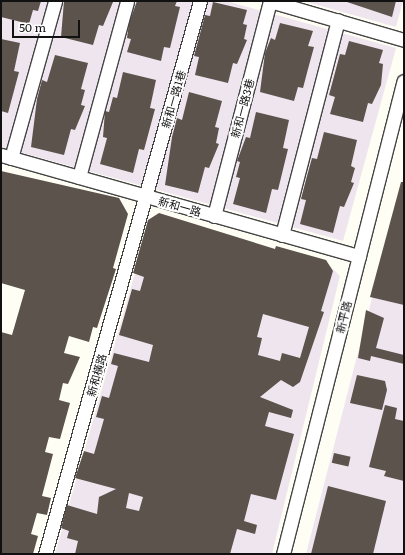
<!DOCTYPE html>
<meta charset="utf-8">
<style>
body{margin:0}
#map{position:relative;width:405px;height:555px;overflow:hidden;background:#fffef4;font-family:Literata,"Noto Sans TC",serif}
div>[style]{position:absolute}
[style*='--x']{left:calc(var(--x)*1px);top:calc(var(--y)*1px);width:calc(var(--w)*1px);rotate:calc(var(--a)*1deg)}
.industrial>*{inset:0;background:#efe5ef}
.building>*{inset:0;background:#5b534c;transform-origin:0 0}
.roads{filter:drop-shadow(1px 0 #444) drop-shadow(-1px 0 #444) drop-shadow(0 1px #444) drop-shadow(0 -1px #444)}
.minor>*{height:13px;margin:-6.5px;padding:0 6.5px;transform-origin:6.5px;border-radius:6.5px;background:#fff}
span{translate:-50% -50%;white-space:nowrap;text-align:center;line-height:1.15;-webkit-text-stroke:4px #fff;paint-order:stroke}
.street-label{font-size:11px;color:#111}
.frame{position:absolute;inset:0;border:2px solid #111;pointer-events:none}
.scale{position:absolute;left:12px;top:20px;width:68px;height:18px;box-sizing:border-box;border:2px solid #111;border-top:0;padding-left:5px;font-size:12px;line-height:14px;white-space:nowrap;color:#111;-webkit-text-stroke:3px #fff;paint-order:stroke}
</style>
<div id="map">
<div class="industrial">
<i style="clip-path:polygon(1px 1px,226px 1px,396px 48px,343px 241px,1px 147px)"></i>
<i style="clip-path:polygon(303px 1px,403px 1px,396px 27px)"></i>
<i style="clip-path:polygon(404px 174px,404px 554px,306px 554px)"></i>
<i style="clip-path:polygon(148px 227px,327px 263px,340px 276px,272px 554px,55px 554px)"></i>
</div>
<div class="building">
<i style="clip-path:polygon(1px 1px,41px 1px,38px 11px,33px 10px,29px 24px,1px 17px)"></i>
<i style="clip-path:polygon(64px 1px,113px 2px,103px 26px,99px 25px,93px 45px,61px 37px)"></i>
<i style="clip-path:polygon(137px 1px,177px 1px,175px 6px,180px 7px,170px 48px,164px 47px,161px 61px,127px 52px,131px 39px,127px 38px,129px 23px)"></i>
<i style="clip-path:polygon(344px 1px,396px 1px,392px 17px)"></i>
<i style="clip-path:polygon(213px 2px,247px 10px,243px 24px,247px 25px,244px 39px,247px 40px,237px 64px,233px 63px,228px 83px,195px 75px,199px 57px,194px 56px,205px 15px,210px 16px)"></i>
<i style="clip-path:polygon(280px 23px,313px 31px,308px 46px,314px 47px,308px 69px,303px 88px,298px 87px,294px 101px,260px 92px,265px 53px,271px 38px,275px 40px)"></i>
<i style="clip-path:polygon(1px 39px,20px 43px,14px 71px,19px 72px,8px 113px,1px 111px)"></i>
<i style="clip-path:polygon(349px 41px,383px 50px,379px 63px,383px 64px,381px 85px,372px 104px,368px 103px,363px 122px,330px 114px,335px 97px,329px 95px,340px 54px,345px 55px)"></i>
<i style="clip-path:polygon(55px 55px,88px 63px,81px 89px,85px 90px,81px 105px,85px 106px,75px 130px,71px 129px,64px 155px,31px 147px,37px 99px,42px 80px,47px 82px)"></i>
<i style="clip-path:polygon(123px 72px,156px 80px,150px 108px,155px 109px,144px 150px,139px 149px,133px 173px,100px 164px,107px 138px,103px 137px,105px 111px,109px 112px,113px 97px,117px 98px)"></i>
<i style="clip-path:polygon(189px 92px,222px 101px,215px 127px,219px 128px,216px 143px,219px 144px,209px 168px,205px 167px,198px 193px,165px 185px,172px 137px,177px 118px,182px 120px)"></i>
<i style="clip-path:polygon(256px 112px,289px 120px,283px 148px,288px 149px,278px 190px,272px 189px,266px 213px,233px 204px,240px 178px,236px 177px,240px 162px,237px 161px,246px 137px,250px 138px)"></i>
<i style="clip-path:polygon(324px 132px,357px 140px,351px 166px,355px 168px,351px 182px,354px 183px,344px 207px,340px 206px,333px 233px,300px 224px,306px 200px,301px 199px,307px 176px,312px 158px,317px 159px)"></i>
<i style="clip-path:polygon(1px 171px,119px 198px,128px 214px,113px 268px,116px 269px,97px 328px,93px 327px,89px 342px,69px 336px,64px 353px,80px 357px,68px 384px,63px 383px,59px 400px,70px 403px,60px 439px,49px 437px,45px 452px,53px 454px,42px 496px,51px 498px,47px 515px,37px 513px,31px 534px,38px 536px,33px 554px,1px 554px,1px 332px,12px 335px,25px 290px,1px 283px)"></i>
<i style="clip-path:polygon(401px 182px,404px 182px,404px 305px,370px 297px)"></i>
<i style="clip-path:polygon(evenodd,159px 213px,275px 249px,276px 246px,326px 260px,333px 271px,321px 311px,324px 312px,300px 382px,293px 387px,281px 380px,260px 397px,293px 410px,291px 418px,269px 412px,265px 426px,294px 434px,276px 500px,251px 494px,244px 521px,257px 525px,255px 534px,237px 529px,230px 554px,75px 554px,78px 541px,67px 538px,69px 531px,61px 528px,67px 505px,97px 514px,99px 497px,116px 489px,75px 478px,84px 451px,94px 454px,104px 419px,96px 417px,102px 396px,109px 398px,118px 366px,111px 364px,114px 353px,149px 362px,153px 345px,119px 335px,132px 289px,140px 291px,144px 277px,133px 273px,148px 220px,159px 213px,263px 314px,309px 327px,300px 358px,282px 353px,280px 361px,258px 355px,262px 338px,257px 337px,263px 314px,159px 213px,129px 493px,143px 497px,139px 511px,126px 508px,129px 493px)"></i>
<i style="clip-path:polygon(366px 310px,384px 318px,376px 348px,404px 355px,404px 364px,371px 356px,370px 361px,358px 358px)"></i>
<i style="clip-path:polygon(357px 375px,385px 381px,387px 390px,382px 410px,350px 403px)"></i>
<i style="clip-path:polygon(385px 405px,397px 408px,395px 419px,404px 421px,404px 481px,384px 476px,386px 471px,369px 467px)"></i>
<i style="left:334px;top:453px;width:17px;height:10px;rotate:13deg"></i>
<i style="clip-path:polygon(328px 486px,386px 501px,373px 554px,311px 554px)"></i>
</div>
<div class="roads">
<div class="minor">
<i style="--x:270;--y:1;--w:140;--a:16.2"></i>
<i style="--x:1;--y:155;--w:372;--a:15.8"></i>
<i style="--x:11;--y:158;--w:163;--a:-74.3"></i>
<i style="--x:79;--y:177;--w:182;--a:-74.7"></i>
<i style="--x:214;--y:216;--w:222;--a:-75.4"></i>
<i style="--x:282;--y:235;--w:222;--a:-75.4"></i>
<i style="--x:45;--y:554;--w:574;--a:-74.34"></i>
<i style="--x:283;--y:554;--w:488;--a:-75.7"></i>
</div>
</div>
<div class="street-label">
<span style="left:173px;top:99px;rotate:-74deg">新和一路1巷</span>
<span style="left:242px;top:108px;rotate:-75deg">新和一路3巷</span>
<span style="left:180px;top:206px;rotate:16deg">新和一路</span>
<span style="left:343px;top:317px;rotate:-76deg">新平路</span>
<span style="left:96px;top:375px;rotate:-74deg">新和橫路</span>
</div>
<div class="frame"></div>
<div class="scale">50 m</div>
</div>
